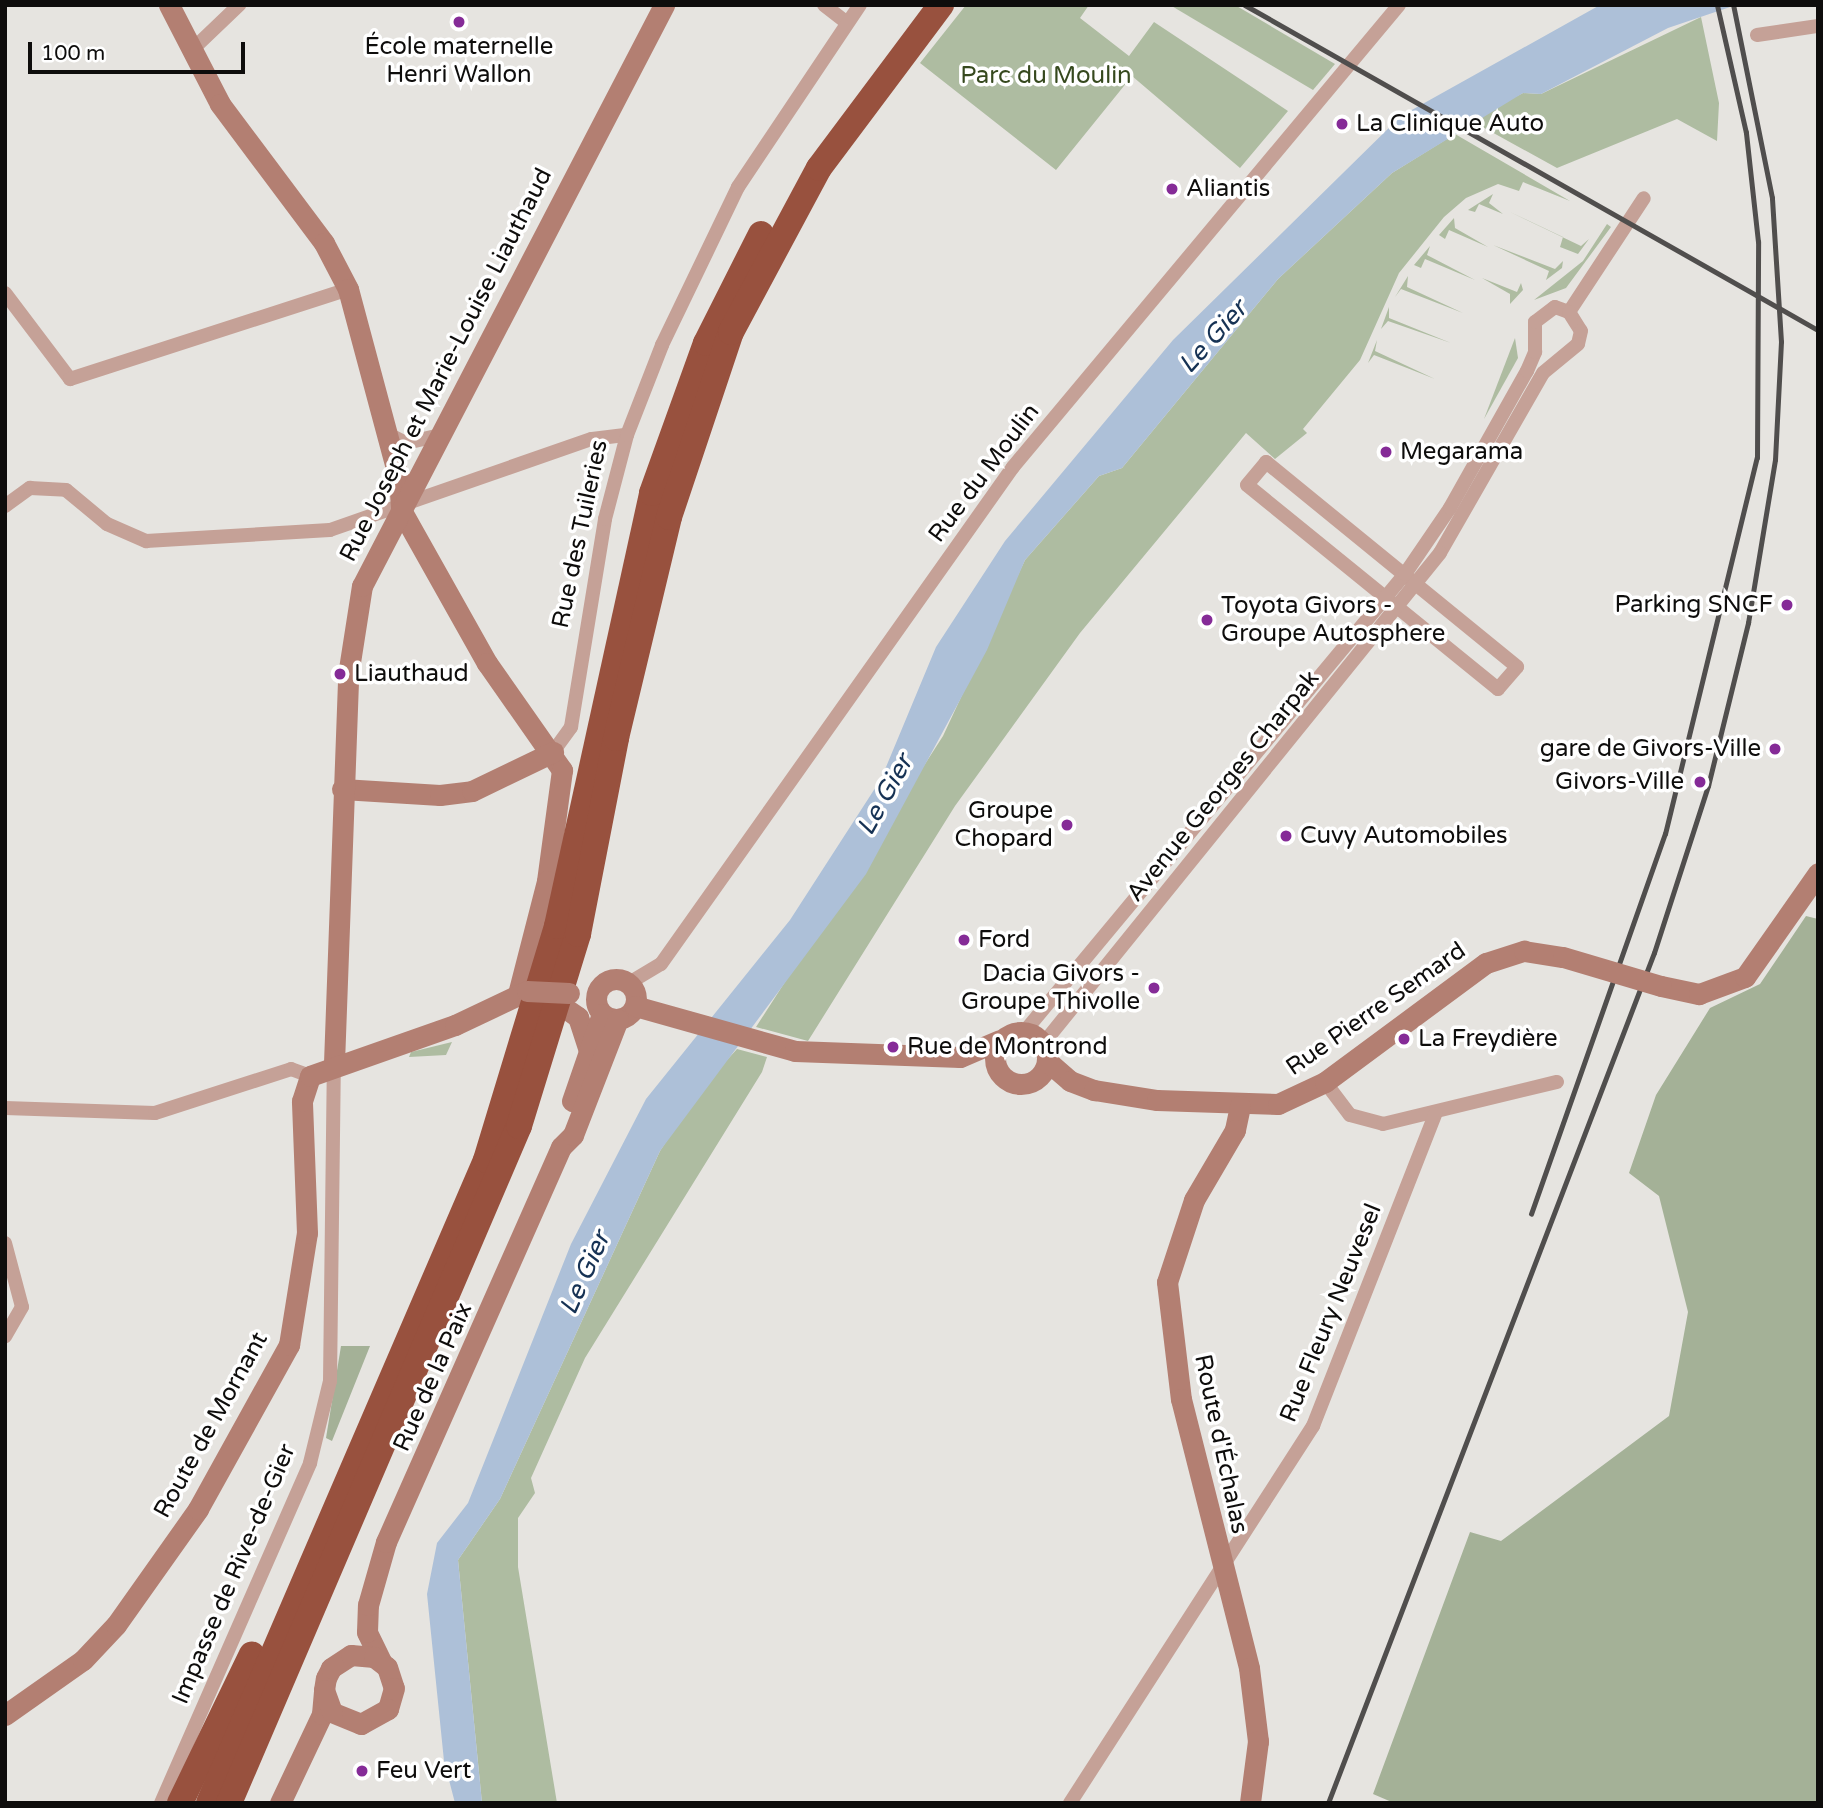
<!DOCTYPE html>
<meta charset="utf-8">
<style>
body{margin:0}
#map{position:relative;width:1823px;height:1808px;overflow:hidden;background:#e6e4e0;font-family:"Varela Round",sans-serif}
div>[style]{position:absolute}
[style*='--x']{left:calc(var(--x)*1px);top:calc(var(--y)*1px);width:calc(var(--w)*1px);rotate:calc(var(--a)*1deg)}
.green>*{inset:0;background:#aebca1}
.forest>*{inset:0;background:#a4b197}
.water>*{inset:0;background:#adc0d8}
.street>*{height:14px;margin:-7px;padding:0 7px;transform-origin:7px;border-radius:7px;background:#c5a197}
.secondary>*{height:21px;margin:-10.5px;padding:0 10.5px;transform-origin:10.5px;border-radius:10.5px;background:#b37f72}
.secondary>.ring{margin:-10.5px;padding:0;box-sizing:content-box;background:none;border:21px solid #b37f72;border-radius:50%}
.highway>*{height:26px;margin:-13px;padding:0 13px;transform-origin:13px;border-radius:13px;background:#98513e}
.rail>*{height:4.5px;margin:-2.25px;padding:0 2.25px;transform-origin:2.25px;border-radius:2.25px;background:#504e4d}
.secondary-bridge>*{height:21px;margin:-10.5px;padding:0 10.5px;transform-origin:10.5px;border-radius:10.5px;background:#b37f72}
.dots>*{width:19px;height:19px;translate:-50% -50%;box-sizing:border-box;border:4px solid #fff;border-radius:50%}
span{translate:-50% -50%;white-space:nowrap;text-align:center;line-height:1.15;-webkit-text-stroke:7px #fff;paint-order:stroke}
.poi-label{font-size:24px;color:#0e0d0c}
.left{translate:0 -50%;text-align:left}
.right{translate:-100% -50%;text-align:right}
.park-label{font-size:24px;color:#36491e}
.street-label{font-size:24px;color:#0e0d0c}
.water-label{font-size:26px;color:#163254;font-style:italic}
.frame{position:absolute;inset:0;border:7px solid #0e0d0c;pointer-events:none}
.scale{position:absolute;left:28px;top:42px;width:217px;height:32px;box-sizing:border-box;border:4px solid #0e0d0c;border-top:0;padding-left:9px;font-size:21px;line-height:24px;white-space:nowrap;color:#0e0d0c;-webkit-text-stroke:5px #fff;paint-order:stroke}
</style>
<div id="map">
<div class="green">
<i style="clip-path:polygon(966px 5px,1089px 5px,1080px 18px,1129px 56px,1154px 22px,1288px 111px,1240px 168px,1132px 76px,1056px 170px,920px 63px)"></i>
<i style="clip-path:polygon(1170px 5px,1235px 5px,1335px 64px,1313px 90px)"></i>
<i style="clip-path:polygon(1701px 17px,1719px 103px,1717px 141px,1677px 119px,1557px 168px,1470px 120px,1523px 93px,1541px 94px)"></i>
<i style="clip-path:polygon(1455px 134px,1570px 201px,1523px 182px,1519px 191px,1498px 184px,1466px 198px,1444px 217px,1399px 273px,1360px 360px,1303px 429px,1307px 433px,1275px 459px,1246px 433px,1080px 633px,955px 806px,808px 1041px,756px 1027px,943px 736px,1025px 560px,1099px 476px,1122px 468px,1278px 279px,1392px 173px)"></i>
<i style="clip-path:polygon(1493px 194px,1489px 203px,1503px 214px,1479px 204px,1475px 212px,1468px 210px)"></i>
<i style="clip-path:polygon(1508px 211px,1581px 246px,1589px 239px,1578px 254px,1560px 247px,1563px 237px)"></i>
<i style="clip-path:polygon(1454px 218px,1455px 228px,1488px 247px,1449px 230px,1445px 239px,1439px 235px)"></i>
<i style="clip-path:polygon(1607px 224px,1611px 227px,1566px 288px,1534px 300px,1583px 261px)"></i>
<i style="clip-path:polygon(1493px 245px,1555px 269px,1563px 261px,1562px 268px,1546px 280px,1549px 271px)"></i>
<i style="clip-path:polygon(1430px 246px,1427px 255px,1475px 280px,1425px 259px,1421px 268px,1414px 265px)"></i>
<i style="clip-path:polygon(1408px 276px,1407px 287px,1463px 313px,1401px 289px,1395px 297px)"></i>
<i style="clip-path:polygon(1482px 278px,1517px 292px,1521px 283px,1523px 290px,1510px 304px,1510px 294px)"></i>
<i style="clip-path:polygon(1389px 307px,1389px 318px,1451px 343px,1388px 321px,1381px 329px)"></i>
<i style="clip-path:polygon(1515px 338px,1518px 358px,1484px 419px,1497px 385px)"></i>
<i style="clip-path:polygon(1377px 340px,1375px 351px,1435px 379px,1374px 355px,1368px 363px)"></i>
<i style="clip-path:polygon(452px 1042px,446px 1055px,409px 1057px,411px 1052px)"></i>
<i style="clip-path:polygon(737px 1049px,767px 1057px,762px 1072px,585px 1358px,531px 1478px,535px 1493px,518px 1518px,518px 1567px,557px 1803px,482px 1803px,458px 1560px,500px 1499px,660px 1151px,699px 1091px)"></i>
</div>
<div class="forest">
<i style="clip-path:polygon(1806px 916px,1818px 919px,1818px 1803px,1394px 1803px,1373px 1794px,1470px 1532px,1501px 1541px,1669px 1416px,1688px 1312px,1659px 1196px,1629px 1173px,1656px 1095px,1710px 1008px,1760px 984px)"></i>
<i style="clip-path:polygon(341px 1346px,370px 1346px,332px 1441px,326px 1438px)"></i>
</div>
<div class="water">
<i style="clip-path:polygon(1600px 5px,1736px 5px,1668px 28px,1541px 94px,1523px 93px,1392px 173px,1278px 279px,1122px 468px,1099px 476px,1025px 560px,987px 650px,866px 874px,660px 1151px,500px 1499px,458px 1560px,482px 1803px,455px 1803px,444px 1761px,427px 1594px,437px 1543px,468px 1503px,571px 1244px,646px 1099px,790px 920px,881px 779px,936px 647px,1005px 541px,1173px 340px,1401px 116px)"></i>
</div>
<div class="street">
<i style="--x:824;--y:5;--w:29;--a:38"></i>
<i style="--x:1757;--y:35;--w:62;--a:-8.4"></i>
<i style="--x:193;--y:49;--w:64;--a:-43.7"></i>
<i style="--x:5;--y:293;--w:108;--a:52.9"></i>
<i style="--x:70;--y:379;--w:292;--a:-17.9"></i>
<i style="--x:1569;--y:312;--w:136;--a:-56.7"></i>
<i style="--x:384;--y:432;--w:25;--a:27"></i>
<i style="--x:406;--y:443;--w:35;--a:-13"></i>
<i style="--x:1266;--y:462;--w:324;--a:39.2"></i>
<i style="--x:1517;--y:667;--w:29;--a:131"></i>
<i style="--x:1498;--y:689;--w:323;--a:-140.9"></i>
<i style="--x:1247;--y:485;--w:30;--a:-50"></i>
<i style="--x:5;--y:506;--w:31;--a:-36"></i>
<i style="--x:30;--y:488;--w:36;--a:3"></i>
<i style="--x:66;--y:490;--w:53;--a:39.7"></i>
<i style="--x:107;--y:524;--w:43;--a:23.6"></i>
<i style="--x:146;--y:541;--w:184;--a:-3.4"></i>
<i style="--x:330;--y:530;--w:277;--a:-19.2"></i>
<i style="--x:592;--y:439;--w:35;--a:-7"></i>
<i style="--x:553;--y:752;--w:31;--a:-54"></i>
<i style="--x:571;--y:727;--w:211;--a:-80.7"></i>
<i style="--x:605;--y:519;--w:87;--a:-75.3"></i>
<i style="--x:627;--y:435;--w:97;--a:-68.7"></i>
<i style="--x:662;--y:345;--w:175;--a:-64.3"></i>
<i style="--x:738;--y:187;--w:219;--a:-56.2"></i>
<i style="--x:629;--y:983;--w:37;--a:-31"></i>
<i style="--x:661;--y:964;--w:609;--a:-54.69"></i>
<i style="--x:1013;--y:467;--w:602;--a:-50.12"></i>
<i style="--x:1025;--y:1031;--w:594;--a:-50.26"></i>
<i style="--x:1405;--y:574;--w:80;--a:-55.7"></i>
<i style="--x:1450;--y:508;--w:157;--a:-60.7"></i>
<i style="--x:1527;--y:371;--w:21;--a:-67"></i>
<i style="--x:1535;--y:352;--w:30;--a:-90"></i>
<i style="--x:1535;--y:322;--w:25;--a:-37"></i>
<i style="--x:1555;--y:307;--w:15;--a:20"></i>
<i style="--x:1569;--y:312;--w:22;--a:58"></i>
<i style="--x:1581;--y:331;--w:13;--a:103"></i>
<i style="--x:1578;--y:344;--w:45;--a:140.4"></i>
<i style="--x:1543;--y:373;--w:207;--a:119.8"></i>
<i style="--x:1440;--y:553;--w:631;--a:128.96"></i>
<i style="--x:1325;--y:1082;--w:41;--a:52.9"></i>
<i style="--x:1350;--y:1115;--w:34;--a:15"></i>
<i style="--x:1383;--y:1124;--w:179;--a:-13.6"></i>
<i style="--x:5;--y:1108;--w:150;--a:1.9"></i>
<i style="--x:155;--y:1113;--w:143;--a:-17.9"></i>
<i style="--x:291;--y:1069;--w:20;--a:20"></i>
<i style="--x:5;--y:1243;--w:66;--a:75.1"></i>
<i style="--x:22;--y:1307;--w:34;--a:120"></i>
<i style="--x:161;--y:1803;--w:371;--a:-66.3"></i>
<i style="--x:310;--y:1463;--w:84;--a:-76.3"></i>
<i style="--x:330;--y:1381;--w:318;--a:-89.3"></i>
<i style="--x:1070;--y:1803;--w:449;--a:-57.2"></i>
<i style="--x:1313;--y:1426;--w:335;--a:-68.6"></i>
</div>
<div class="secondary">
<i style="--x:169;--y:5;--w:111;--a:62.7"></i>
<i style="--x:220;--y:104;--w:174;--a:53.2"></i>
<i style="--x:324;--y:243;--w:52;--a:62.4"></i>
<i style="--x:348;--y:289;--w:197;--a:75"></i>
<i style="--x:399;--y:479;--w:31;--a:86"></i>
<i style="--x:401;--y:510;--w:176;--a:60.7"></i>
<i style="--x:487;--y:663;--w:131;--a:55"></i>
<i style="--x:562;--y:770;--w:112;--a:97.7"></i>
<i style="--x:547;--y:881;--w:117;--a:104.4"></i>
<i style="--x:342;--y:789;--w:98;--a:3.5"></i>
<i style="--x:440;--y:795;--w:32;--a:-7"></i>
<i style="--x:472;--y:791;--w:90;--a:-25.7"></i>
<i class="ring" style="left:596px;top:979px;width:19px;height:19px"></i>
<i style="--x:1661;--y:986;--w:39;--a:12"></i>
<i style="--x:1699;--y:994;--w:49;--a:-20.3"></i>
<i style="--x:1745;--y:977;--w:127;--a:-54.9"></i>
<i style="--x:635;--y:1006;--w:166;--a:15.7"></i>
<i style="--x:795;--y:1051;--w:165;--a:2.1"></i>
<i style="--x:960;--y:1057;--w:43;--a:-23"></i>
<i style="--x:565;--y:1008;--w:16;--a:35"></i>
<i style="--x:578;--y:1017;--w:36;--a:72"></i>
<i class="ring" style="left:995px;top:1032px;width:31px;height:31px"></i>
<i style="--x:1047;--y:1061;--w:30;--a:41"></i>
<i style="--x:1070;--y:1081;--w:26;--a:21"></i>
<i style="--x:1094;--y:1090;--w:64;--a:9"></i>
<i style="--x:1157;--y:1100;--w:121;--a:1.9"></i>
<i style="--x:1278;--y:1104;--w:52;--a:-25.1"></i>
<i style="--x:1325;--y:1082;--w:200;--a:-36.5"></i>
<i style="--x:1486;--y:963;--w:40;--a:-18"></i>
<i style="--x:1524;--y:951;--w:39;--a:9"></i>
<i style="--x:334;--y:1063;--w:388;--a:-87.9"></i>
<i style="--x:348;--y:675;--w:90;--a:-81.1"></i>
<i style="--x:362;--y:586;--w:655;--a:-62.53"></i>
<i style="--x:572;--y:1101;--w:92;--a:-71"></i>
<i style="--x:1240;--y:1106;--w:25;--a:102"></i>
<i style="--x:1235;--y:1130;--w:81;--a:120.4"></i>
<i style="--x:1194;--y:1200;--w:86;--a:108.2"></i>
<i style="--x:1167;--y:1282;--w:118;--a:83.2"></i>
<i style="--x:1181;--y:1399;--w:277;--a:75.8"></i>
<i style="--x:1249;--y:1668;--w:74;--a:83"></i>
<i style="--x:1258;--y:1741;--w:63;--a:97.4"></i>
<i style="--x:381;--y:1661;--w:32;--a:-116"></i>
<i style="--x:367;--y:1632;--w:27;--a:-88"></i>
<i style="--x:368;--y:1605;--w:66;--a:-74.1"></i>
<i style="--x:386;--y:1542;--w:432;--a:-66.1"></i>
<i style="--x:561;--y:1147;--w:17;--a:-45"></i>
<i style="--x:573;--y:1135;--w:124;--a:-68.8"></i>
<i style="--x:5;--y:1715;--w:95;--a:-35.2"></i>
<i style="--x:83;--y:1660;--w:48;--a:-46.7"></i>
<i style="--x:116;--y:1625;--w:142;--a:-54.7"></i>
<i style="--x:198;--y:1509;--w:188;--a:-61"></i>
<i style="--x:289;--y:1345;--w:113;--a:-80.9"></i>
<i style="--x:307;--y:1233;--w:132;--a:-92.2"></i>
<i style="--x:302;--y:1101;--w:26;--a:-72"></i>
<i style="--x:310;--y:1076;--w:154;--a:-19.4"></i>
<i style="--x:455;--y:1025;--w:80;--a:-25.3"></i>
<i style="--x:280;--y:1803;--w:98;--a:-64.7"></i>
<i style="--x:322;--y:1714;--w:24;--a:-85"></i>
<i style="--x:324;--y:1690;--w:12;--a:-81"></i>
<i style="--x:326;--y:1678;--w:11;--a:-63"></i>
<i style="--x:331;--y:1668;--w:24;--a:-33"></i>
<i style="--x:351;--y:1655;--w:23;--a:5"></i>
<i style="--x:374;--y:1657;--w:16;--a:38"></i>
<i style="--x:387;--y:1667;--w:22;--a:72"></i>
<i style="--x:394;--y:1688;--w:22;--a:106"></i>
<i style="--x:388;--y:1709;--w:31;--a:151"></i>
<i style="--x:361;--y:1724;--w:31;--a:-158"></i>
<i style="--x:332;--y:1712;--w:23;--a:-110"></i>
</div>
<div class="highway">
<i style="--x:180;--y:1803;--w:165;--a:-64.2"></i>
<i style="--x:209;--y:1803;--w:700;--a:-66.69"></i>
<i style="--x:486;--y:1160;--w:245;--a:-73.1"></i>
<i style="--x:557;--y:926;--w:443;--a:-77.6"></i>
<i style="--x:652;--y:493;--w:159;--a:-70.2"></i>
<i style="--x:706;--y:343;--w:122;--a:-63.2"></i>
<i style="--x:229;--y:1803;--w:736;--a:-66.81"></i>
<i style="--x:519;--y:1126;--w:201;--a:-72.9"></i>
<i style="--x:578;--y:934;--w:200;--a:-79"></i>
<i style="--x:616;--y:738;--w:227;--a:-76.5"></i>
<i style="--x:669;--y:517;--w:195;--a:-71.5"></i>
<i style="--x:731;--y:332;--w:186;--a:-61.8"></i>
<i style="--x:819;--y:168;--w:204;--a:-53.2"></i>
</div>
<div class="rail">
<i style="--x:1245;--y:5;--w:659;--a:29.56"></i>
<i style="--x:1531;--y:1214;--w:403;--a:-70.6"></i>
<i style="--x:1665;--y:834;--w:387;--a:-76.3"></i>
<i style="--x:1757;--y:458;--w:216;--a:-89.7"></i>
<i style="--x:1758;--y:242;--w:110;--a:-96.3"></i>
<i style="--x:1746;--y:133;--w:131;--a:-102.8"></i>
<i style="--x:1328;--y:1803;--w:910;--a:-69.02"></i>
<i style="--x:1654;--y:953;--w:176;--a:-72.1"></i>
<i style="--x:1708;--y:786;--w:168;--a:-76.2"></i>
<i style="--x:1748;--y:623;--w:165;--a:-80.6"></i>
<i style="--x:1775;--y:460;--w:118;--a:-87.1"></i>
<i style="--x:1781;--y:342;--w:144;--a:-93.6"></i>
<i style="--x:1772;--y:198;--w:197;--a:-101.4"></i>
</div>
<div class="secondary-bridge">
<i style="--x:1563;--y:957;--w:102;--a:16.5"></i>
<i style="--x:527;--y:991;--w:42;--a:2.7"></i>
</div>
<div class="dots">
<i style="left:459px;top:22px;background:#852b97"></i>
<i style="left:1342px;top:124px;background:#852b97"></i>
<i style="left:1172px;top:189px;background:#852b97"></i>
<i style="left:1386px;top:452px;background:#852b97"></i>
<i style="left:1787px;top:605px;background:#852b97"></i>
<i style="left:1207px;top:620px;background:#852b97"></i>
<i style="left:340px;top:674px;background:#852b97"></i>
<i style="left:1775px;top:749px;background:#852b97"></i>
<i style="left:1700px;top:782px;background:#852b97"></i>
<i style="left:1067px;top:825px;background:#852b97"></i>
<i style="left:1286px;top:836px;background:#852b97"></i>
<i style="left:964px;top:940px;background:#852b97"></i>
<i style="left:1154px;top:988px;background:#852b97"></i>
<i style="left:1404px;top:1039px;background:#852b97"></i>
<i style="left:893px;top:1047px;background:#852b97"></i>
<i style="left:362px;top:1771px;background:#852b97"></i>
</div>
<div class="poi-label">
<span style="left:459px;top:61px">École maternelle<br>Henri Wallon</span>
<span class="left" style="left:1356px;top:124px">La Clinique Auto</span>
<span class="left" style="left:1186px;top:189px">Aliantis</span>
<span class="left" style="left:1400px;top:452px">Megarama</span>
<span class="right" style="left:1773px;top:605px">Parking SNCF</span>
<span class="left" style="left:1221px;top:620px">Toyota Givors -<br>Groupe Autosphere</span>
<span class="left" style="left:354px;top:674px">Liauthaud</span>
<span class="right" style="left:1761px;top:749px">gare de Givors-Ville</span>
<span class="right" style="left:1684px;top:782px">Givors-Ville</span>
<span class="right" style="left:1053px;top:825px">Groupe<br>Chopard</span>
<span class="left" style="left:1300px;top:836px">Cuvy Automobiles</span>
<span class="left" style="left:978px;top:940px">Ford</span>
<span class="right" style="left:1140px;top:988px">Dacia Givors -<br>Groupe Thivolle</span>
<span class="left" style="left:1418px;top:1039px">La Freydière</span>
<span class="left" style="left:907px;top:1047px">Rue de Montrond</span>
<span class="left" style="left:376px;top:1771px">Feu Vert</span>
</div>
<div class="park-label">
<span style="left:1046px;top:76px">Parc du Moulin</span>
</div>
<div class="street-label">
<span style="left:446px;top:365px;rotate:-63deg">Rue Joseph et Marie-Louise Liauthaud</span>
<span style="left:984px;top:473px;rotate:-53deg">Rue du Moulin</span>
<span style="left:580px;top:534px;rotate:-78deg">Rue des Tuileries</span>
<span style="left:1223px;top:786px;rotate:-51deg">Avenue Georges Charpak</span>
<span style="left:1376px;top:1009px;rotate:-35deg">Rue Pierre Semard</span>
<span style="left:1331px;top:1313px;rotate:-68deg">Rue Fleury Neuvesel</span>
<span style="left:433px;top:1377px;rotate:-66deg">Rue de la Paix</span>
<span style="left:211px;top:1425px;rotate:-61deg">Route de Mornant</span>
<span style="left:1221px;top:1444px;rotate:78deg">Route d'Échalas</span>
<span style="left:234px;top:1574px;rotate:-67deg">Impasse de Rive-de-Gier</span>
</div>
<div class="water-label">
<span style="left:1213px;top:337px;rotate:-48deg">Le Gier</span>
<span style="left:885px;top:795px;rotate:-61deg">Le Gier</span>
<span style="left:585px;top:1273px;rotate:-66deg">Le Gier</span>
</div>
<div class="frame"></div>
<div class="scale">100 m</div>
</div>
